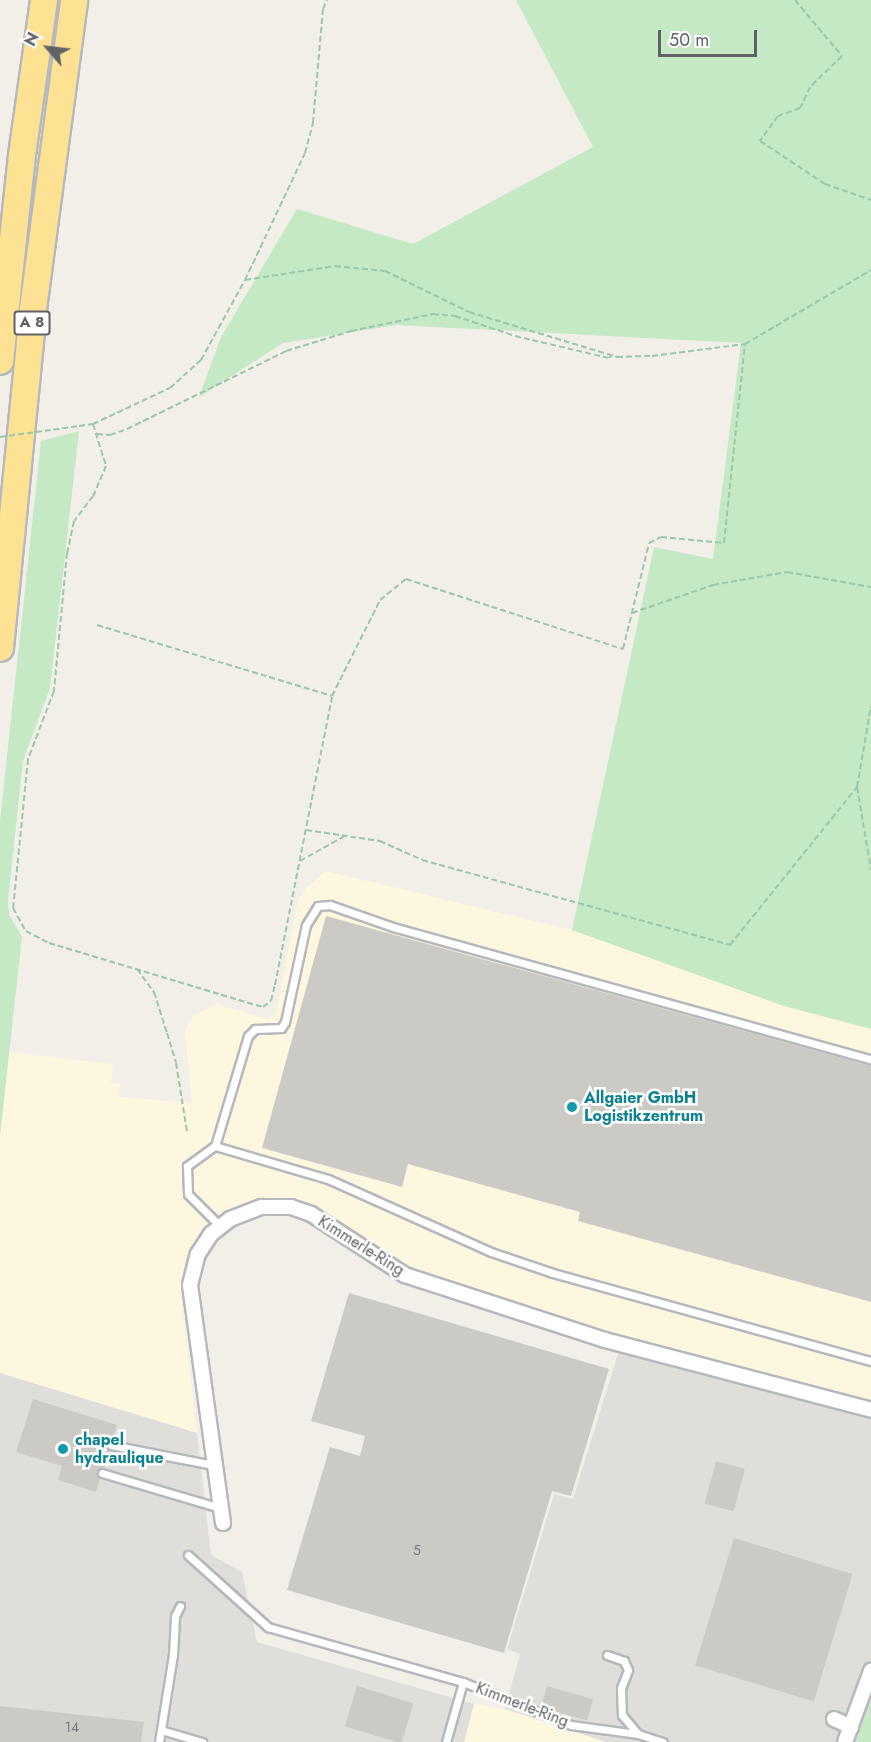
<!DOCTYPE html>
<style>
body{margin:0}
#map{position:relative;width:871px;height:1742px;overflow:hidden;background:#f1efe8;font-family:Jost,sans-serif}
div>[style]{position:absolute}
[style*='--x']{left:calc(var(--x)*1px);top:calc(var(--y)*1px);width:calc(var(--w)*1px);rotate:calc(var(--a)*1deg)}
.commercial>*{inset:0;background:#fef7e0}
.industrial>*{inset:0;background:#e0deda}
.green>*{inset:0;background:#c5e8c5}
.building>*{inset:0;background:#cccac5;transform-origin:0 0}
.path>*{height:2px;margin-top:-1px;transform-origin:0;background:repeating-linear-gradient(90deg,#9cc7a9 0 6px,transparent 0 9px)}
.roads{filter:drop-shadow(2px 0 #b5b8bc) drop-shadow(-2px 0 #b5b8bc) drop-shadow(0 2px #b5b8bc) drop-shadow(0 -2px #b5b8bc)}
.lane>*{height:7px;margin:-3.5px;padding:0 3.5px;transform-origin:3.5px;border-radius:3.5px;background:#fff}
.street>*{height:14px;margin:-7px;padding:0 7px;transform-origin:7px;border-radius:7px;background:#fff}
.highway>*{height:26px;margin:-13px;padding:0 13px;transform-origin:13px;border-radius:13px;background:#fde293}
.path-bridge>*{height:2px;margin-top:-1px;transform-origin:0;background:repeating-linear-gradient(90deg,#9cc7a9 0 6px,transparent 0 9px)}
.dots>*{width:16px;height:16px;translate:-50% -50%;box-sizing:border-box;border:3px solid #fff;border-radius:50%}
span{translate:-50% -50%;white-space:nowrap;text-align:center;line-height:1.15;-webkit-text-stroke:5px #fff;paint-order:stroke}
.number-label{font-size:14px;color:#7a7d7f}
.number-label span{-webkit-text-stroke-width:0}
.shield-label span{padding:2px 4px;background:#fff;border:2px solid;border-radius:4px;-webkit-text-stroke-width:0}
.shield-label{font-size:15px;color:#5f6368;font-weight:700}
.culture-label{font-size:16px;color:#0d838f;font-weight:700}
.left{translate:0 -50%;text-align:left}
.street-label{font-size:16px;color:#5f6368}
.north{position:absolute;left:18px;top:18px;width:60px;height:60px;-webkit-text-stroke:4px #fff;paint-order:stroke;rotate:298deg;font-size:16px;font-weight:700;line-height:24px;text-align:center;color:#5f6368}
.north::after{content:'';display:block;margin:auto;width:21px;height:27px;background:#5f6368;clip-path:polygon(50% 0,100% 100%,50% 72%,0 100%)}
.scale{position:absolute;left:658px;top:30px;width:99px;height:27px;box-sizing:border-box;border:3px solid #5f6368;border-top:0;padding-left:8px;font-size:18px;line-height:21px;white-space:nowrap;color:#5f6368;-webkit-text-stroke:4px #fff;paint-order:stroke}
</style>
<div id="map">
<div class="commercial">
<i style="clip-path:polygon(326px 871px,572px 930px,784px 1006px,871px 1029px,871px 1403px,623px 1338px,414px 1272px,313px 1208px,280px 1199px,242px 1204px,219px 1216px,196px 1239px,186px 1258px,181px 1296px,197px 1433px,0 1373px,0 1136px,9px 1052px,113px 1064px,111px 1083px,120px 1084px,119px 1097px,192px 1103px,185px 1030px,193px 1016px,217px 1004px,268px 1019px,276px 1014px,298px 901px,306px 888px)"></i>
<i style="clip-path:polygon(474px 1704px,505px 1709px,606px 1742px,464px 1742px)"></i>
</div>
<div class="industrial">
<i style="clip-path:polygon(623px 1338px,871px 1403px,871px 1700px,856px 1742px,606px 1742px,505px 1709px,520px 1654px,507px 1649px,554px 1494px,573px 1499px)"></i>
<i style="clip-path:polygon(0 1373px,197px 1433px,211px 1555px,242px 1572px,257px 1642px,474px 1704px,464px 1742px,0 1742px)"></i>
</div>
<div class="green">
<i style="clip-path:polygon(516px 0,871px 0,871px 1029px,784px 1006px,572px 930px,654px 547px,713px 559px,741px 343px,397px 325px,283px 343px,199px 397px,221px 337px,297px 209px,413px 244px,593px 147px)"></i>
<i style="clip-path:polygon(79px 431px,50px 688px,23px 761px,8px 900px,9px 915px,22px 936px,0 1136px,0 821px,41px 441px)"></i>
<i style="clip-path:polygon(871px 1700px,871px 1742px,856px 1742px)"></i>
</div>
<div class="building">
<i style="clip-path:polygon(326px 916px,871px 1066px,871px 1302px,578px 1221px,580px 1212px,408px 1164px,402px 1187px,262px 1148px)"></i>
<i style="clip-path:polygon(349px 1293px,609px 1369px,571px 1496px,552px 1491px,504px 1653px,287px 1590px,330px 1447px,360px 1456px,365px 1436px,311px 1421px)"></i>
<i style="clip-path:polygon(33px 1399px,117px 1425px,112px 1440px,106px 1443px,109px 1450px,104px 1468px,97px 1471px,100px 1478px,96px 1492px,58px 1480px,62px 1466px,16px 1452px)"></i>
<i style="left:716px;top:1461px;width:30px;height:44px;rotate:15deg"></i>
<i style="left:734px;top:1538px;width:124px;height:133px;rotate:17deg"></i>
<i style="left:357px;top:1686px;width:59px;height:42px;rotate:17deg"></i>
<i style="left:547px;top:1686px;width:48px;height:22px;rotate:16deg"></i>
<i style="clip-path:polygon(0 1706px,144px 1722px,141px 1742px,0 1742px)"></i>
</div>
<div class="path">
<i style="--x:795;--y:0;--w:73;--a:50"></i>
<i style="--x:842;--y:56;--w:45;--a:135.9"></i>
<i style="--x:810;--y:87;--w:23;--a:115"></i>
<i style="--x:800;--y:108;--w:23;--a:160"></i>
<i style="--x:778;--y:116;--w:31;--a:126"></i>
<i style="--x:760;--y:141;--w:78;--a:33.5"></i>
<i style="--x:825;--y:184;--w:49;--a:19.2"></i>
<i style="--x:245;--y:280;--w:91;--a:-8.8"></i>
<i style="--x:335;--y:266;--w:50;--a:5.7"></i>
<i style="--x:385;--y:271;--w:93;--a:26"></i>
<i style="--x:469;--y:312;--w:155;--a:16.9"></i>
<i style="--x:617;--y:357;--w:35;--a:-2"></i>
<i style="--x:652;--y:356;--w:94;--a:-7.4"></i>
<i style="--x:745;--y:344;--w:146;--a:-30.4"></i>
<i style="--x:93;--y:424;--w:85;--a:-25.1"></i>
<i style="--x:170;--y:388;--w:42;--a:-42.1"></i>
<i style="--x:201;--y:360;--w:91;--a:-61.2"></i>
<i style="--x:245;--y:280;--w:140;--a:-64.7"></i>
<i style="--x:305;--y:153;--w:31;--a:-75"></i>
<i style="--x:313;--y:123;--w:114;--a:-85"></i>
<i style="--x:323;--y:9;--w:10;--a:-66"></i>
<i style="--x:79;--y:426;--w:14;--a:-8"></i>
<i style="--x:93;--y:424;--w:44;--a:72.8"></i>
<i style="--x:106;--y:466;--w:33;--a:113"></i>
<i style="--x:93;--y:496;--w:31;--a:127"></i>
<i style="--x:74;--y:521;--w:33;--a:102"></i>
<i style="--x:67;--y:553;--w:139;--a:95.4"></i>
<i style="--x:54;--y:691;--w:73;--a:110.9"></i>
<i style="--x:28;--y:759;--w:150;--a:95.7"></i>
<i style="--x:13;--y:908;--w:26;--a:61"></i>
<i style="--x:26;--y:931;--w:26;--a:28"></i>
<i style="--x:49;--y:943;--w:223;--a:16.7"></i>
<i style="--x:263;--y:1007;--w:10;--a:-37"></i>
<i style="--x:271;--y:1001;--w:16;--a:-76"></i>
<i style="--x:275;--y:985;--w:295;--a:-78.8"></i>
<i style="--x:332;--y:696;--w:107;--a:-63.4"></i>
<i style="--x:380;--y:600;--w:33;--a:-39"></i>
<i style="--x:406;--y:579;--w:228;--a:17.9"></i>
<i style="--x:623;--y:649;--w:109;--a:-76.2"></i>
<i style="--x:649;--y:543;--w:13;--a:-27"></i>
<i style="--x:661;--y:537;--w:63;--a:5.4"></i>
<i style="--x:724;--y:543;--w:200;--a:-84"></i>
<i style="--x:97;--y:434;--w:13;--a:4"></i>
<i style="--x:110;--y:435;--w:18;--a:-19"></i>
<i style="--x:127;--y:429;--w:177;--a:-26.1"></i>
<i style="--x:286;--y:351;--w:68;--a:-17.1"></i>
<i style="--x:351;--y:331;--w:84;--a:-11.7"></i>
<i style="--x:433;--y:314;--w:22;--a:5"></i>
<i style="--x:455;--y:316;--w:63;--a:18.4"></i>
<i style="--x:515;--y:336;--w:97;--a:13.2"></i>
<i style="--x:609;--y:358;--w:4;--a:-45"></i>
<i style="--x:632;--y:613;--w:86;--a:-19.1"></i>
<i style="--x:713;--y:585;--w:75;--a:-10"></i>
<i style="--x:787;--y:572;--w:85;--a:10.1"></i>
<i style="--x:97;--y:625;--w:245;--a:16.8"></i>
<i style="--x:857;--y:787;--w:84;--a:80.4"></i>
<i style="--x:306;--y:830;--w:75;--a:8.5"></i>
<i style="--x:380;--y:841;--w:46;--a:24.3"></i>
<i style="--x:422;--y:860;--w:320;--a:15.4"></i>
<i style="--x:730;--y:945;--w:203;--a:-51.2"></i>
<i style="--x:857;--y:787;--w:82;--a:-80.2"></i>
<i style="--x:300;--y:861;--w:51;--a:-29.1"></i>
<i style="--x:137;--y:969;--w:29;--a:54"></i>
<i style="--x:154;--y:992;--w:43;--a:72.4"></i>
<i style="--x:167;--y:1033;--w:31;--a:73"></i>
<i style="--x:176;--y:1063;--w:70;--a:80.9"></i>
</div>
<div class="roads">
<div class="lane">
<i style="--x:215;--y:1146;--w:118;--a:16.3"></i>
<i style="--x:328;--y:1179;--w:179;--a:24.1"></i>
<i style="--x:491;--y:1252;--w:65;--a:18.7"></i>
<i style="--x:553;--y:1273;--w:330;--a:15.5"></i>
<i style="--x:220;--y:1226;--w:45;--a:-135"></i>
<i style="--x:188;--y:1194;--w:28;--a:-92"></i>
<i style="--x:187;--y:1166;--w:34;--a:-36"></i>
<i style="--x:215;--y:1146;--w:115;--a:-73.3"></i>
<i style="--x:248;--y:1036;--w:10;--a:-45"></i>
<i style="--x:255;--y:1029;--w:26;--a:-2"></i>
<i style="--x:281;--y:1028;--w:7;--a:-56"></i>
<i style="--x:285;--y:1022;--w:99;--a:-77.8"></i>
<i style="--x:306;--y:925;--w:22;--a:-58"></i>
<i style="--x:318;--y:906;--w:12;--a:-5"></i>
<i style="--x:330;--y:905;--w:67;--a:19.2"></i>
<i style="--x:393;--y:927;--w:496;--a:15.5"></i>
<i style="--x:111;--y:1445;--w:104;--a:11.1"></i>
<i style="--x:102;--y:1473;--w:123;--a:16.5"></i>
<i style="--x:188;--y:1555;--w:108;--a:42"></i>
<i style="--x:268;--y:1627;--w:203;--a:15.8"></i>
<i style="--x:463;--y:1682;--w:116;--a:21.7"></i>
<i style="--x:571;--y:1725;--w:68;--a:7.7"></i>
<i style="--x:607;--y:1655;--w:18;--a:19"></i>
<i style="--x:624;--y:1661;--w:10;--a:66"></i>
<i style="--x:628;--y:1670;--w:19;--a:111"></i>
<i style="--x:621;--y:1688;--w:27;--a:88"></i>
<i style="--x:622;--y:1715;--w:25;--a:50"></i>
<i style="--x:638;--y:1734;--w:26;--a:18"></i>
<i style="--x:161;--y:1730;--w:43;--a:16.3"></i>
<i style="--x:159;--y:1742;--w:88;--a:-80.9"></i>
<i style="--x:173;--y:1655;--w:39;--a:-87"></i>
<i style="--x:175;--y:1616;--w:11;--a:-63"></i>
<i style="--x:446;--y:1742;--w:62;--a:-74.2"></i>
</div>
<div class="street">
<i style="--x:223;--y:1523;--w:240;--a:-97.9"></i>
<i style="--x:190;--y:1285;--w:32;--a:-76"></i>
<i style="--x:198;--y:1254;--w:24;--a:-57"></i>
<i style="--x:211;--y:1234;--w:24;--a:-38"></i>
<i style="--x:230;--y:1219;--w:34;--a:-21"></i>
<i style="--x:262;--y:1207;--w:29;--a:0"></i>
<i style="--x:291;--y:1207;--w:21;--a:19"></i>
<i style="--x:311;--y:1214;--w:112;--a:33"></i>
<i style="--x:405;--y:1275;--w:210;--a:18"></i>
<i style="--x:605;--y:1340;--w:275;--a:14.7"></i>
<i style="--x:834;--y:1719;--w:19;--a:25"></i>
<i style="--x:845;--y:1742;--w:76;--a:-69.9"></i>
</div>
<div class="highway">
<i style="--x:0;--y:361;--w:207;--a:-83.9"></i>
<i style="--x:22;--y:155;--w:157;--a:-81.9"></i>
<i style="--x:0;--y:648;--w:341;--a:-84.4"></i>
<i style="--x:33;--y:309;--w:312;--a:-82.4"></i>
</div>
</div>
<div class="path-bridge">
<i style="--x:0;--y:437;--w:80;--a:-7.9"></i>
</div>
<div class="dots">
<i style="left:572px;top:1107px;background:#0f9aa8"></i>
<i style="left:63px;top:1449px;background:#0f9aa8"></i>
</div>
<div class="number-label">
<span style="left:417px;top:1550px">5</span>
<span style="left:72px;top:1727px">14</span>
</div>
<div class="shield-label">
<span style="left:32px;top:323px">A 8</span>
</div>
<div class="culture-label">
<span class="left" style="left:584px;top:1107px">Allgaier GmbH<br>Logistikzentrum</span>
<span class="left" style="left:75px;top:1449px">chapel<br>hydraulique</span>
</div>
<div class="street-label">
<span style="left:361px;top:1246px;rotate:32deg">Kimmerle-Ring</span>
<span style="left:522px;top:1705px;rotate:21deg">Kimmerle-Ring</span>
</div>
<div class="north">N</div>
<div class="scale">50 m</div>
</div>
